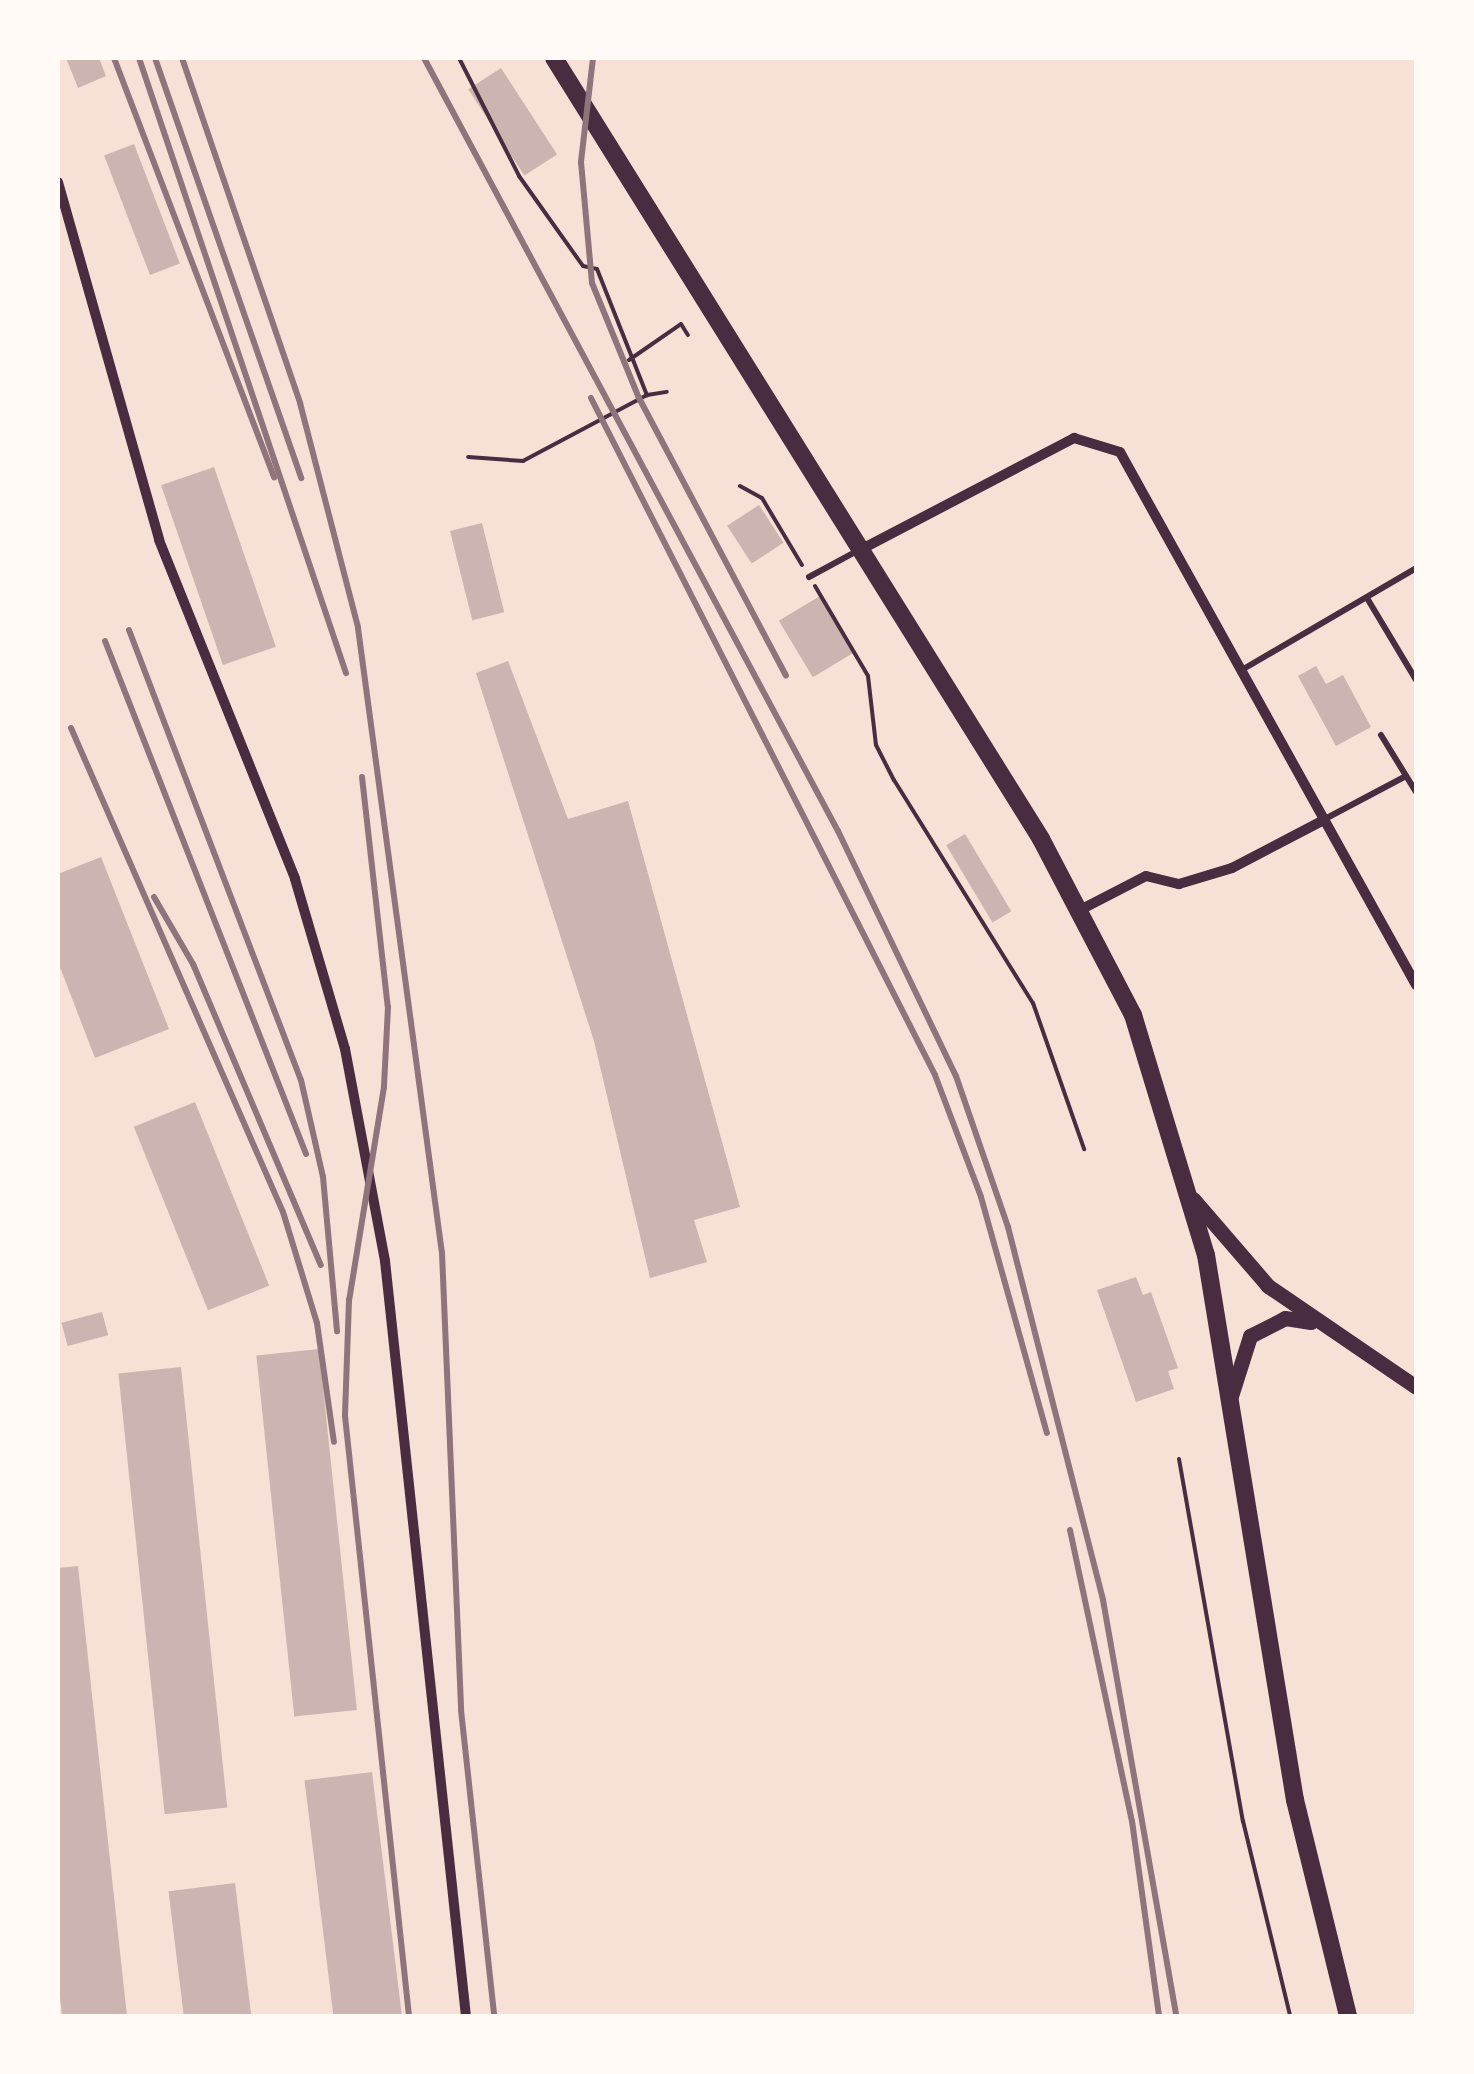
<!DOCTYPE html>
<style>
body{margin:0}
#map{position:relative;width:1474px;height:2074px;overflow:hidden;background:#f7e1d7;font-family:"Roboto Condensed",sans-serif}
div>[style]{position:absolute}
[style*='--x']{left:calc(var(--x)*1px);top:calc(var(--y)*1px);width:calc(var(--w)*1px);rotate:calc(var(--a)*1deg)}
.building>*{inset:0;background:#ccb4b1;transform-origin:0 0}
.path>*{height:4px;margin:-2px;padding:0 2px;transform-origin:2px;border-radius:2px;background:#4a2c40}
.service>*{height:6px;margin:-3px;padding:0 3px;transform-origin:3px;border-radius:3px;background:#4a2c40}
.minor>*{height:10px;margin:-5px;padding:0 5px;transform-origin:5px;border-radius:5px;background:#4a2c40}
.tertiary>*{height:15px;margin:-7.5px;padding:0 7.5px;transform-origin:7.5px;border-radius:7.5px;background:#4a2c40}
.primary>*{height:18px;margin:-9px;padding:0 9px;transform-origin:9px;border-radius:9px;background:#4a2c40}
.rail>*{height:6px;margin:-3px;padding:0 3px;transform-origin:3px;border-radius:3px;background:#8f747c}
span{translate:-50% -50%;white-space:nowrap;text-align:center;line-height:1.15;-webkit-text-stroke:9px #fffaf5;paint-order:stroke}
.frame{position:absolute;inset:0;border:60px solid #fffaf5;pointer-events:none}
</style>
<div id="map">
<div class="building">
<i style="clip-path:polygon(66px 58px,99px 58px,106px 76px,78px 88px)"></i>
<i style="left:501px;top:68px;width:103px;height:39px;rotate:57deg"></i>
<i style="left:134px;top:144px;width:128px;height:32px;rotate:69deg"></i>
<i style="left:214px;top:467px;width:190px;height:56px;rotate:71deg"></i>
<i style="left:759px;top:505px;width:45px;height:38px;rotate:57deg"></i>
<i style="left:482px;top:523px;width:92px;height:33px;rotate:76deg"></i>
<i style="left:820px;top:596px;width:66px;height:48px;rotate:59deg"></i>
<i style="clip-path:polygon(508px 661px,568px 819px,628px 801px,740px 1207px,694px 1220px,707px 1262px,650px 1278px,594px 1041px,476px 673px)"></i>
<i style="clip-path:polygon(1316px 666px,1326px 684px,1343px 675px,1371px 727px,1336px 746px,1298px 676px)"></i>
<i style="left:965px;top:834px;width:90px;height:22px;rotate:59deg"></i>
<i style="clip-path:polygon(101px 857px,169px 1029px,95px 1058px,58px 962px,58px 874px)"></i>
<i style="left:195px;top:1102px;width:198px;height:66px;rotate:68deg"></i>
<i style="clip-path:polygon(1136px 1277px,1143px 1295px,1151px 1292px,1178px 1368px,1168px 1371px,1174px 1389px,1136px 1402px,1097px 1290px)"></i>
<i style="left:102px;top:1312px;width:24px;height:42px;rotate:75deg"></i>
<i style="left:319px;top:1349px;width:363px;height:63px;rotate:84deg"></i>
<i style="left:181px;top:1367px;width:443px;height:63px;rotate:84deg"></i>
<i style="clip-path:polygon(78px 1566px,127px 2016px,62px 2016px,58px 1978px,58px 1568px)"></i>
<i style="left:372px;top:1772px;width:246px;height:68px;rotate:83deg"></i>
<i style="left:235px;top:1883px;width:134px;height:67px;rotate:83deg"></i>
</div>
<div class="path">
<i style="--x:459;--y:58;--w:132;--a:63"></i>
<i style="--x:519;--y:176;--w:110;--a:54.6"></i>
<i style="--x:583;--y:266;--w:14;--a:12"></i>
<i style="--x:597;--y:269;--w:136;--a:68.4"></i>
<i style="--x:647;--y:395;--w:140;--a:152"></i>
<i style="--x:523;--y:461;--w:55;--a:-175.8"></i>
<i style="--x:629;--y:360;--w:63;--a:-34.7"></i>
<i style="--x:681;--y:324;--w:13;--a:58"></i>
<i style="--x:647;--y:395;--w:20;--a:-9"></i>
<i style="--x:740;--y:486;--w:25;--a:29"></i>
<i style="--x:762;--y:498;--w:78;--a:59.2"></i>
<i style="--x:815;--y:586;--w:104;--a:59.5"></i>
<i style="--x:868;--y:676;--w:69;--a:83.4"></i>
<i style="--x:876;--y:745;--w:39;--a:63"></i>
<i style="--x:894;--y:780;--w:263;--a:58.1"></i>
<i style="--x:1033;--y:1003;--w:155;--a:70.7"></i>
<i style="--x:1179;--y:1459;--w:368;--a:80"></i>
<i style="--x:1243;--y:1821;--w:201;--a:76.4"></i>
</div>
<div class="service">
<i style="--x:809;--y:577;--w:57;--a:-28.4"></i>
<i style="--x:1367;--y:598;--w:96;--a:59.1"></i>
<i style="--x:1240;--y:671;--w:204;--a:-30.3"></i>
<i style="--x:1381;--y:735;--w:67;--a:58.4"></i>
<i style="--x:1323;--y:820;--w:94;--a:-27.9"></i>
</div>
<div class="minor">
<i style="--x:58;--y:182;--w:372;--a:74.2"></i>
<i style="--x:159;--y:540;--w:365;--a:68.1"></i>
<i style="--x:295;--y:879;--w:177;--a:73.6"></i>
<i style="--x:345;--y:1049;--w:216;--a:79.3"></i>
<i style="--x:385;--y:1261;--w:759;--a:83.88"></i>
<i style="--x:860;--y:550;--w:242;--a:-27.6"></i>
<i style="--x:1074;--y:438;--w:48;--a:16.9"></i>
<i style="--x:1120;--y:452;--w:610;--a:60.95"></i>
<i style="--x:1082;--y:909;--w:72;--a:-27.3"></i>
<i style="--x:1146;--y:876;--w:34;--a:14"></i>
<i style="--x:1179;--y:884;--w:55;--a:-16.8"></i>
<i style="--x:1232;--y:868;--w:102;--a:-27.6"></i>
</div>
<div class="tertiary">
<i style="--x:1193;--y:1199;--w:115;--a:49.2"></i>
<i style="--x:1268;--y:1286;--w:179;--a:34.3"></i>
<i style="--x:1231;--y:1396;--w:63;--a:-72.4"></i>
<i style="--x:1250;--y:1336;--w:39;--a:-27"></i>
<i style="--x:1285;--y:1318;--w:26;--a:9"></i>
</div>
<div class="primary">
<i style="--x:554;--y:58;--w:920;--a:58.05"></i>
<i style="--x:1041;--y:839;--w:199;--a:62.4"></i>
<i style="--x:1133;--y:1015;--w:251;--a:73.1"></i>
<i style="--x:1206;--y:1255;--w:552;--a:80.73"></i>
<i style="--x:1295;--y:1800;--w:222;--a:76.2"></i>
</div>
<div class="rail">
<i style="--x:114;--y:58;--w:449;--a:69.1"></i>
<i style="--x:139;--y:58;--w:649;--a:71.4"></i>
<i style="--x:155;--y:58;--w:445;--a:70.8"></i>
<i style="--x:182;--y:58;--w:365;--a:71.1"></i>
<i style="--x:300;--y:403;--w:232;--a:75.5"></i>
<i style="--x:358;--y:628;--w:631;--a:82.35"></i>
<i style="--x:442;--y:1253;--w:457;--a:87.6"></i>
<i style="--x:461;--y:1710;--w:308;--a:83.8"></i>
<i style="--x:424;--y:58;--w:877;--a:61.83"></i>
<i style="--x:838;--y:831;--w:272;--a:64.3"></i>
<i style="--x:956;--y:1076;--w:160;--a:71"></i>
<i style="--x:1008;--y:1227;--w:385;--a:75.7"></i>
<i style="--x:1103;--y:1600;--w:422;--a:80"></i>
<i style="--x:593;--y:58;--w:105;--a:96.6"></i>
<i style="--x:581;--y:162;--w:121;--a:84.8"></i>
<i style="--x:592;--y:283;--w:124;--a:67.8"></i>
<i style="--x:639;--y:398;--w:314;--a:62.1"></i>
<i style="--x:591;--y:398;--w:759;--a:63.06"></i>
<i style="--x:935;--y:1075;--w:130;--a:69.3"></i>
<i style="--x:981;--y:1197;--w:245;--a:74.4"></i>
<i style="--x:129;--y:630;--w:482;--a:69.1"></i>
<i style="--x:301;--y:1080;--w:99;--a:77.2"></i>
<i style="--x:323;--y:1177;--w:155;--a:84.8"></i>
<i style="--x:105;--y:641;--w:551;--a:68.6"></i>
<i style="--x:71;--y:728;--w:528;--a:66.35"></i>
<i style="--x:283;--y:1212;--w:116;--a:73"></i>
<i style="--x:317;--y:1323;--w:120;--a:81.9"></i>
<i style="--x:362;--y:777;--w:231;--a:83.6"></i>
<i style="--x:388;--y:1007;--w:80;--a:92.9"></i>
<i style="--x:384;--y:1087;--w:216;--a:99.3"></i>
<i style="--x:349;--y:1300;--w:116;--a:92"></i>
<i style="--x:345;--y:1416;--w:603;--a:83.91"></i>
<i style="--x:154;--y:897;--w:78;--a:59.8"></i>
<i style="--x:193;--y:964;--w:327;--a:67"></i>
<i style="--x:1070;--y:1530;--w:298;--a:78"></i>
<i style="--x:1132;--y:1821;--w:197;--a:82.1"></i>
</div>
<div class="frame"></div>
</div>
